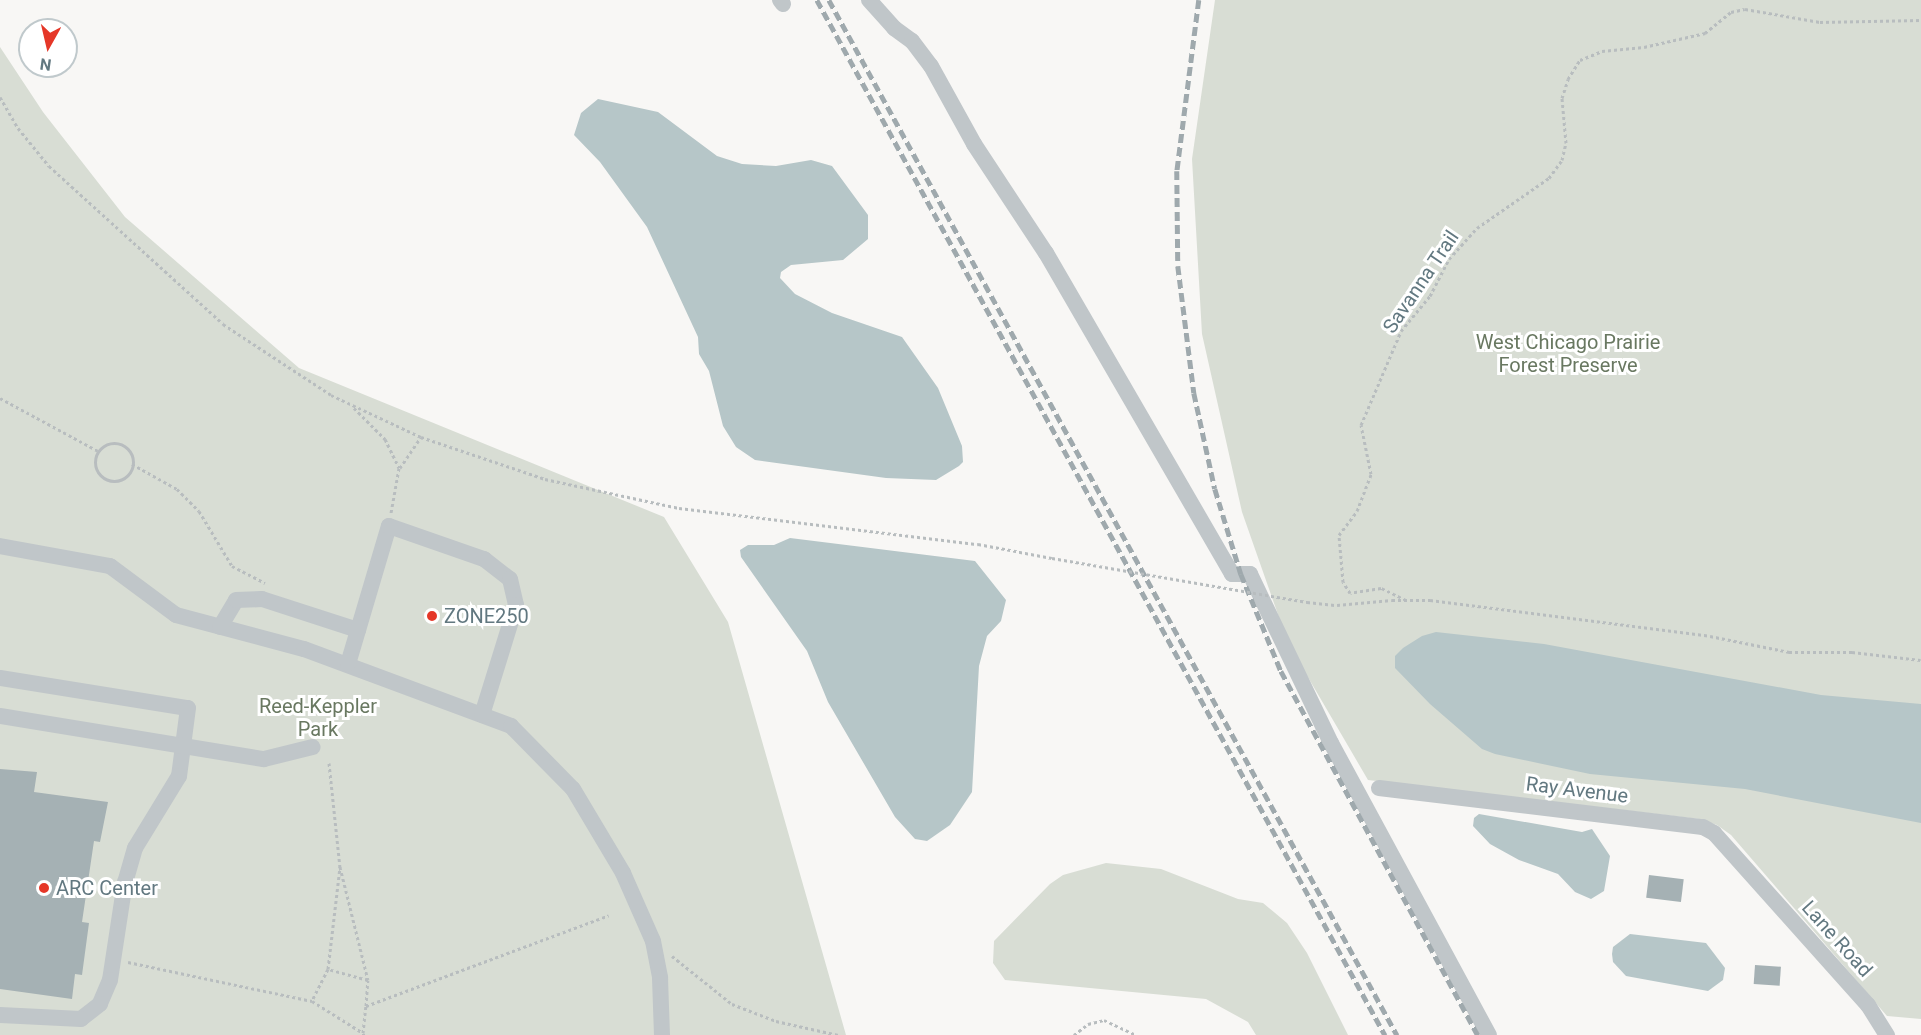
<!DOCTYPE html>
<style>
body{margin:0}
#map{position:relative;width:1921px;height:1035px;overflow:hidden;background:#f8f7f5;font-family:Roboto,sans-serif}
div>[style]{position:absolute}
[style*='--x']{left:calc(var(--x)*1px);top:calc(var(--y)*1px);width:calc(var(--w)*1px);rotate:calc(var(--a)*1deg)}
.green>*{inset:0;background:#d8ddd4}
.water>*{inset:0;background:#b6c6c8}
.building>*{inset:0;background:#a5b1b4;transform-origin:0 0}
.path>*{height:3px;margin-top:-1.5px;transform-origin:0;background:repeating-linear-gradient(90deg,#b8bdbf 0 3px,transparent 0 6px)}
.path>.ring{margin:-1.5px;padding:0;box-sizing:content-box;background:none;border:3px solid #b8bdbf;border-radius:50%}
.minor>*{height:16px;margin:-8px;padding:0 8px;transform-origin:8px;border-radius:8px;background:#c0c6c9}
.rail>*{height:4.5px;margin-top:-2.25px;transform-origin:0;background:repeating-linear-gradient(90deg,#9fa9ad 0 9px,transparent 0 13.5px)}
.path-bridge>*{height:3px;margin-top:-1.5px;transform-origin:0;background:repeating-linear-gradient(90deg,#b8bdbf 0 3px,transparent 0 6px)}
.dots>*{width:16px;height:16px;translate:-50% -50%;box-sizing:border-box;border:3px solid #fff;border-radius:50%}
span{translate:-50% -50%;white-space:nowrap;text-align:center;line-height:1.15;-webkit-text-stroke:6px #fff;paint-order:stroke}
.street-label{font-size:20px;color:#627880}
.park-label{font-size:20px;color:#697861}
.poi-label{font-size:20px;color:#627880}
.left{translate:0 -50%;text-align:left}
.north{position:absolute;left:18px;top:18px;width:60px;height:60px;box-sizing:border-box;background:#fff;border:2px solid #c0c9cc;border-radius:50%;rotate:188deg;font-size:16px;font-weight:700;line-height:24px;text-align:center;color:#627880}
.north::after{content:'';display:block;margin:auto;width:21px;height:27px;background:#e53728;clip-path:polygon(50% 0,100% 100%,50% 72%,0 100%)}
</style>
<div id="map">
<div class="green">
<i style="clip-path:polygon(1215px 0,1921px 0,1921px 1019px,1887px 1016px,1731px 835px,1717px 825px,1699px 819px,1368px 780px,1288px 643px,1242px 512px,1202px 334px,1192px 159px)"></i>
<i style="clip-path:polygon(0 47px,43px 112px,125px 217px,299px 368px,664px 517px,728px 622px,846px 1035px,0 1035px)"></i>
<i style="clip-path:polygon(1106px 863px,1161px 869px,1238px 899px,1263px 903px,1287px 923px,1307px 953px,1348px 1035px,1256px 1035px,1248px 1022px,1206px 999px,1005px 980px,993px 963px,994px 941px,1050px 884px,1063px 875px)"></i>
</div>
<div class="water">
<i style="clip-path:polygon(598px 99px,658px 112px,717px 156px,742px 164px,776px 166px,811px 160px,832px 166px,868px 215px,868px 239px,843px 260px,791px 265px,781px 272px,780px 278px,795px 294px,832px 313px,902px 337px,938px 388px,962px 446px,963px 462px,959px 466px,936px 480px,886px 478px,755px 460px,736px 447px,723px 426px,709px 371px,699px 354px,698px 337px,647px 227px,600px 162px,574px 135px,581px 113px)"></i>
<i style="clip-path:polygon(790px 538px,975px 561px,1006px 600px,1001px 621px,987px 636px,979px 666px,972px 792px,950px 825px,927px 841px,915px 839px,895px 817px,828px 702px,807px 651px,741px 557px,740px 550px,748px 545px,774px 545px)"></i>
<i style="clip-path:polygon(1436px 632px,1544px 644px,1821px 695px,1921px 704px,1921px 823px,1745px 789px,1590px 774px,1495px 754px,1482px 749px,1430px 704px,1395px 668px,1395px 656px,1403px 648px,1422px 636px)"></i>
<i style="clip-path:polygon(1479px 814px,1582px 832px,1592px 829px,1610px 856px,1604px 891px,1591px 899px,1575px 892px,1558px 874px,1519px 860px,1490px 844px,1473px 826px,1474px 818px)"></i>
<i style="clip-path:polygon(1630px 934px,1706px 943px,1725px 968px,1723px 980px,1708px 991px,1626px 976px,1613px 962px,1612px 954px,1613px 947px)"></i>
</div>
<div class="building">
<i style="clip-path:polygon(0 769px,37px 772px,34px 792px,108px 802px,100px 842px,94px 841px,82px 922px,89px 923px,82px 975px,75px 974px,72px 999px,0 989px)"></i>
<i style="left:1649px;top:875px;width:35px;height:23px;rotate:7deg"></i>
<i style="left:1755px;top:965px;width:26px;height:19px;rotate:4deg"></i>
</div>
<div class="path">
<i style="--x:0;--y:97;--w:36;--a:60"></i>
<i style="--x:18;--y:128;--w:49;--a:50.8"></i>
<i style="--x:49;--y:166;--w:235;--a:42.2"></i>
<i style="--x:223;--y:324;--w:129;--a:33.3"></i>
<i style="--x:331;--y:395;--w:99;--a:25"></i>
<i style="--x:421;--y:437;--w:131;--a:18.7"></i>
<i style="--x:545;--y:479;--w:137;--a:12.2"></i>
<i style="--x:679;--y:508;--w:301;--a:6.9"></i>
<i style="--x:978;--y:544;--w:75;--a:10.7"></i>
<i style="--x:0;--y:398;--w:111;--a:28.4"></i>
<i style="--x:354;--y:408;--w:44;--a:45"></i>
<i style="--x:385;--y:439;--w:32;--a:64"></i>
<i style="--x:399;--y:468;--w:46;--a:100.1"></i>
<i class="ring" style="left:95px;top:443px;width:35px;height:35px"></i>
<i style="--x:132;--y:464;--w:51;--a:29.1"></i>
<i style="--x:177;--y:489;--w:31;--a:45"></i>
<i style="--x:199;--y:511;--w:64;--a:59"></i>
<i style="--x:232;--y:566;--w:37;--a:27"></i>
<i style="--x:400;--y:468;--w:37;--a:-56"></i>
<i style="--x:1392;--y:600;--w:38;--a:0"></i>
<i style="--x:1430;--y:600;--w:282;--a:7.3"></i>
<i style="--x:1710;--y:636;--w:81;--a:11.4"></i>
<i style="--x:1789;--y:652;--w:63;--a:0"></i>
<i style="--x:1852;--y:652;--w:69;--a:6.6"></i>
<i style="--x:1406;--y:600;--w:28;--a:-154"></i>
<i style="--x:1381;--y:588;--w:31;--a:171"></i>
<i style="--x:1350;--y:593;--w:13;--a:-122"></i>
<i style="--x:1343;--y:582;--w:47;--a:-94.9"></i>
<i style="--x:1339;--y:535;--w:30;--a:-53"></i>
<i style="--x:1357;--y:511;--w:40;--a:-69"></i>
<i style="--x:1371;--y:474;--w:50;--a:-101.5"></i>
<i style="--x:1361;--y:425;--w:102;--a:-66.9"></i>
<i style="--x:1401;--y:331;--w:45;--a:-50.4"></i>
<i style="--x:1430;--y:296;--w:42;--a:-62.8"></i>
<i style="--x:1449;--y:259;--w:42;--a:-47.9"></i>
<i style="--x:1477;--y:228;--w:88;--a:-34.8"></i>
<i style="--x:1549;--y:178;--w:22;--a:-54"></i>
<i style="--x:1562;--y:160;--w:17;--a:-77"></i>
<i style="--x:1566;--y:143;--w:45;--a:-95.1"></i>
<i style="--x:1562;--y:98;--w:20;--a:-72"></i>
<i style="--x:1568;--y:79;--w:22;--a:-58"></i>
<i style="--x:1580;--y:60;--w:24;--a:-22"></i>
<i style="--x:1602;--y:51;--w:42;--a:-5.4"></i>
<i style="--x:1644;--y:47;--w:63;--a:-12.9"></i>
<i style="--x:1705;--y:33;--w:33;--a:-39"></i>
<i style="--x:1731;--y:12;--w:14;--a:-12"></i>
<i style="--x:1745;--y:9;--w:76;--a:9.8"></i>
<i style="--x:1820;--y:22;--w:101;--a:-1.1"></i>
<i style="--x:329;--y:763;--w:105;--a:84"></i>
<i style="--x:672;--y:956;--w:77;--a:38.7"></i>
<i style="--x:732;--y:1004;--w:47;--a:21.1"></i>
<i style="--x:776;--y:1021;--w:64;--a:12.7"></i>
<i style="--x:128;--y:962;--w:188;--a:12"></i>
<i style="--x:328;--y:969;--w:103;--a:-83.3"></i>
<i style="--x:340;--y:867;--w:116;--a:76.1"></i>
<i style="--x:366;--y:1006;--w:26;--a:-86"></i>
<i style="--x:368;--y:980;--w:41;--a:-164.6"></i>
<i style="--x:328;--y:969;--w:36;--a:117"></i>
<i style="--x:312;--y:1001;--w:60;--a:32.1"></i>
<i style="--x:363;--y:1033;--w:27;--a:-84"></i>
<i style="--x:366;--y:1006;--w:259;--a:-20.5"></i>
<i style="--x:362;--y:1035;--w:3;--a:0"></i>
<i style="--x:1074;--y:1035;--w:18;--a:-38"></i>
<i style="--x:1088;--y:1024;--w:16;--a:-14"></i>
<i style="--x:1104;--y:1020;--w:35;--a:25"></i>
</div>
<div class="minor">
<i style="--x:780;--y:0;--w:5;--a:53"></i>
<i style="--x:869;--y:0;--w:38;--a:48"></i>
<i style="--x:894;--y:28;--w:22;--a:36"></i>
<i style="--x:912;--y:41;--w:31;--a:53"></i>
<i style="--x:931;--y:66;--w:89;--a:61.1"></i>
<i style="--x:974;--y:144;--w:131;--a:56.6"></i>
<i style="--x:1046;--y:253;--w:371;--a:59.9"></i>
<i style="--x:1232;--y:574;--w:18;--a:0"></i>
<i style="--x:1250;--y:574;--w:187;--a:64.4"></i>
<i style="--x:1331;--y:743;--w:332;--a:61.6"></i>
<i style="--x:0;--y:546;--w:112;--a:10.3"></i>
<i style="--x:110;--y:566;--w:82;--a:36.6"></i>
<i style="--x:176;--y:615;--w:132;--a:14.9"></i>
<i style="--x:304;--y:649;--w:221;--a:20.4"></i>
<i style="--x:511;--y:726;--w:88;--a:45.5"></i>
<i style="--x:573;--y:789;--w:98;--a:59.2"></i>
<i style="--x:623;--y:873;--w:74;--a:66.2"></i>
<i style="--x:653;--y:941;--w:38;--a:79"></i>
<i style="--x:660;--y:978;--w:57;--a:88"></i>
<i style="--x:220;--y:627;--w:31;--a:-59"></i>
<i style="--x:236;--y:600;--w:26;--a:-2"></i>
<i style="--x:262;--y:599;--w:101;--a:17.9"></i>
<i style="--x:348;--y:664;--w:144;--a:-73.5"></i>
<i style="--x:389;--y:526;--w:101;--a:19.2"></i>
<i style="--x:484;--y:559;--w:33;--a:38"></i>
<i style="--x:510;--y:579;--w:27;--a:77"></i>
<i style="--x:516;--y:605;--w:115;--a:107.2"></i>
<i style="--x:0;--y:678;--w:190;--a:9.1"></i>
<i style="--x:188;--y:708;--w:69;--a:97.5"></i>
<i style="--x:179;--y:776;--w:84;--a:121.4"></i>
<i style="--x:135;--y:848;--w:35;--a:106"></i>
<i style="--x:125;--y:882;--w:99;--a:98.7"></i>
<i style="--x:110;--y:980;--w:26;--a:113"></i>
<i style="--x:100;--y:1004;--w:24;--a:142"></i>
<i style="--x:81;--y:1019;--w:81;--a:-177.2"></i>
<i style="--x:0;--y:716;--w:267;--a:9.3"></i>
<i style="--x:264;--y:759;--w:50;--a:-13.8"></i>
<i style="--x:1379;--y:788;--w:326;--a:6.9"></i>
<i style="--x:1703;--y:827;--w:13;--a:29"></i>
<i style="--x:1714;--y:833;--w:231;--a:48.2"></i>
<i style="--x:1868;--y:1005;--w:36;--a:58"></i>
</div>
<div class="rail">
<i style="--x:817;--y:0;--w:1181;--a:61.24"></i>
<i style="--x:829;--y:0;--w:1181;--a:61.24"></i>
<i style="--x:1199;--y:0;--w:172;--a:97.3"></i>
<i style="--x:1177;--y:171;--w:95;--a:89.4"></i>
<i style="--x:1178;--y:266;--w:128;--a:82.8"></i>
<i style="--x:1194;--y:393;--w:98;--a:77.7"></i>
<i style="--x:1215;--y:489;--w:89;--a:73"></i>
<i style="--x:1241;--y:574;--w:105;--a:67.6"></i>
<i style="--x:1281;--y:671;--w:414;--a:61.6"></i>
</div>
<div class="path-bridge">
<i style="--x:1052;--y:558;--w:259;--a:9.8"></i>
<i style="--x:1307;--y:602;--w:30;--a:6"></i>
<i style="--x:1337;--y:605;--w:55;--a:-5.2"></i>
</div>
<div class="dots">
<i style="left:432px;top:616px;background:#e53728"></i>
<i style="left:44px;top:888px;background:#e53728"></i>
</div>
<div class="street-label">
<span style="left:1421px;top:282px;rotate:-56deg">Savanna Trail</span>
<span style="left:1577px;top:790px;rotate:7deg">Ray Avenue</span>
<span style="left:1837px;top:939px;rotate:48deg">Lane Road</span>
</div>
<div class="park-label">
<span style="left:1568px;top:354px">West Chicago Prairie<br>Forest Preserve</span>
<span style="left:318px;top:718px">Reed-Keppler<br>Park</span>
</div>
<div class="poi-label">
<span class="left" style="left:444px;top:616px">ZONE250</span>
<span class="left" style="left:56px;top:888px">ARC Center</span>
</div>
<div class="north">N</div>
</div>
